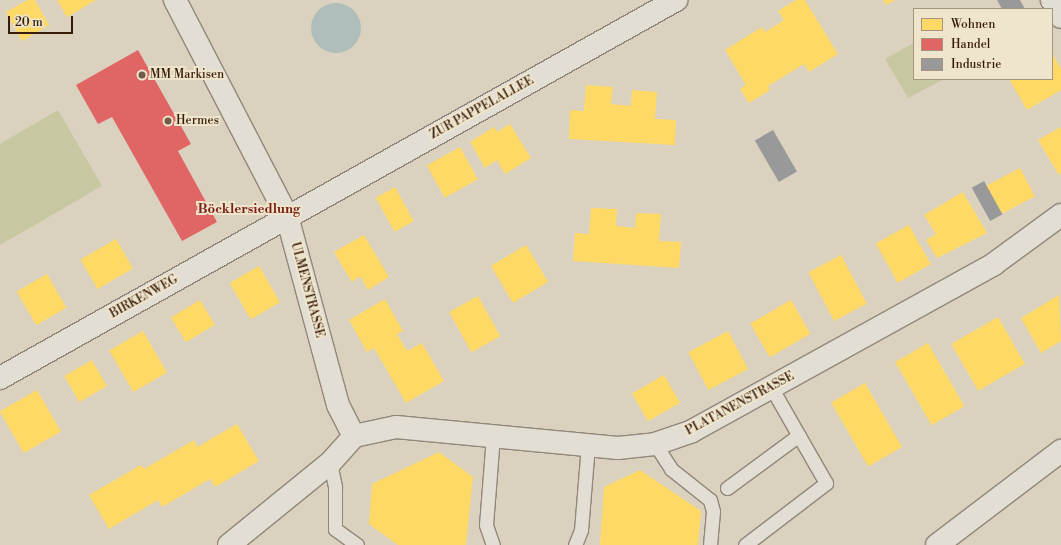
<!DOCTYPE html>
<meta charset="utf-8">
<style>
body{margin:0}
#map{position:relative;width:1061px;height:545px;overflow:hidden;background:#dad2be;font-family:"Libre Bodoni",serif}
div>[style]{position:absolute}
[style*='--x']{left:calc(var(--x)*1px);top:calc(var(--y)*1px);width:calc(var(--w)*1px);rotate:calc(var(--a)*1deg)}
.green>*{inset:0;background:#c7c7a1}
.water>*{inset:0;background:#afbeba}
.round{border-radius:50%}
.homes>*{inset:0;background:#ffd966;transform-origin:0 0}
.shops>*{inset:0;background:#e06666}
.industry>*{inset:0;background:#999;transform-origin:0 0}
.roads{filter:drop-shadow(1px 0 #90877a) drop-shadow(-1px 0 #90877a) drop-shadow(0 1px #90877a) drop-shadow(0 -1px #90877a)}
.lane>*{height:13px;margin:-6.5px;padding:0 6.5px;transform-origin:6.5px;border-radius:6.5px;background:#e2ded4}
.street>*{height:22px;margin:-11px;padding:0 11px;transform-origin:11px;border-radius:11px;background:#e2ded4}
.dots>*{width:11px;height:11px;translate:-50% -50%;box-sizing:border-box;border:2px solid #efe5cd;border-radius:50%}
span{translate:-50% -50%;white-space:nowrap;text-align:center;line-height:1.15;-webkit-text-stroke:4px #efe5cd;paint-order:stroke}
.poi-label{font-size:12px;color:#371b08}
.left{translate:0 -50%;text-align:left}
.street-label{font-size:12px;color:#371b08}
.neighbourhood-label{font-size:13px;color:#7a1f14;font-weight:700}
.legend{position:absolute;left:913px;top:8px;width:140px;height:72px;box-sizing:border-box;background:#efe5cd;border:1px solid #a5947e;margin:0;padding:5px 7px;list-style:none;font-size:12px;color:#371b08}
.legend li{display:flex;align-items:center;gap:8px;height:20px}
.legend b{width:20px;border:1px solid #a5947e}
.scale{position:absolute;left:8px;top:16px;width:65px;height:18px;box-sizing:border-box;border:2px solid #371b08;border-top:0;padding-left:5px;font-size:12px;line-height:14px;white-space:nowrap;color:#371b08;-webkit-text-stroke:3px #efe5cd;paint-order:stroke}
</style>
<div id="map">
<div class="green">
<i style="clip-path:polygon(914px 43px,914px 79px,944px 79px,908px 98px,885px 59px)"></i>
<i style="clip-path:polygon(58px 110px,102px 186px,0 245px,0 144px)"></i>
</div>
<div class="water">
<i class="round" style="left:311px;top:3px;width:50px;height:50px"></i>
</div>
<div class="homes">
<i style="clip-path:polygon(28px 0,35px 0,49px 25px,22px 41px,6px 12px)"></i>
<i style="clip-path:polygon(57px 0,96px 0,67px 17px)"></i>
<i style="clip-path:polygon(796px 0,805px 0,838px 54px,809px 72px,804px 64px,768px 86px,770px 90px,749px 103px,740px 89px,746px 85px,725px 50px,762px 27px,765px 32px,784px 20px,778px 11px)"></i>
<i style="clip-path:polygon(883px 0,895px 0,886px 5px)"></i>
<i style="clip-path:polygon(1052px 53px,1061px 69px,1061px 90px,1027px 110px,1009px 79px,1052px 79px)"></i>
<i style="clip-path:polygon(586px 85px,613px 87px,611px 104px,631px 106px,632px 90px,657px 92px,655px 119px,676px 120px,675px 145px,569px 139px,570px 110px,584px 111px)"></i>
<i style="clip-path:polygon(510px 124px,531px 158px,505px 174px,497px 160px,485px 168px,470px 142px,494px 127px,497px 132px)"></i>
<i style="clip-path:polygon(1061px 127px,1061px 174px,1059px 175px,1038px 140px)"></i>
<i style="left:460px;top:147px;width:37px;height:38px;rotate:61deg"></i>
<i style="left:1020px;top:168px;width:32px;height:38px;rotate:62deg"></i>
<i style="left:395px;top:187px;width:39px;height:22px;rotate:61deg"></i>
<i style="clip-path:polygon(963px 192px,987px 233px,937px 258px,926px 240px,936px 234px,924px 215px)"></i>
<i style="clip-path:polygon(591px 208px,617px 209px,616px 226px,635px 228px,636px 213px,661px 214px,659px 241px,681px 242px,679px 268px,573px 261px,575px 233px,589px 234px)"></i>
<i style="left:909px;top:225px;width:45px;height:38px;rotate:61deg"></i>
<i style="clip-path:polygon(364px 235px,389px 277px,368px 290px,360px 276px,352px 282px,334px 252px)"></i>
<i style="left:116px;top:239px;width:34px;height:41px;rotate:60deg"></i>
<i style="left:526px;top:245px;width:43px;height:41px;rotate:59deg"></i>
<i style="left:841px;top:255px;width:55px;height:37px;rotate:62deg"></i>
<i style="left:259px;top:266px;width:42px;height:34px;rotate:60deg"></i>
<i style="left:47px;top:274px;width:39px;height:35px;rotate:60deg"></i>
<i style="clip-path:polygon(1059px 295px,1061px 341px,1041px 353px,1021px 318px)"></i>
<i style="left:478px;top:296px;width:46px;height:33px;rotate:61deg"></i>
<i style="clip-path:polygon(385px 299px,403px 331px,397px 334px,407px 351px,422px 343px,444px 381px,406px 403px,374px 348px,367px 352px,349px 320px)"></i>
<i style="left:200px;top:300px;width:29px;height:34px;rotate:59deg"></i>
<i style="left:791px;top:300px;width:39px;height:47px;rotate:60deg"></i>
<i style="left:998px;top:317px;width:54px;height:54px;rotate:60deg"></i>
<i style="left:143px;top:331px;width:48px;height:39px;rotate:60deg"></i>
<i style="left:728px;top:331px;width:43px;height:45px;rotate:62deg"></i>
<i style="left:928px;top:343px;width:73px;height:38px;rotate:60deg"></i>
<i style="left:92px;top:360px;width:30px;height:32px;rotate:60deg"></i>
<i style="left:664px;top:375px;width:32px;height:37px;rotate:60deg"></i>
<i style="left:865px;top:383px;width:74px;height:39px;rotate:60deg"></i>
<i style="left:37px;top:390px;width:48px;height:43px;rotate:60deg"></i>
<i style="clip-path:polygon(237px 424px,259px 461px,215px 487px,210px 479px,162px 507px,158px 500px,109px 529px,89px 495px,141px 465px,144px 469px,194px 440px,197px 447px)"></i>
<i style="clip-path:polygon(439px 452px,473px 477px,466px 545px,398px 545px,369px 524px,372px 484px)"></i>
<i style="clip-path:polygon(640px 470px,701px 511px,698px 545px,600px 545px,604px 487px)"></i>
</div>
<div class="shops">
<i style="clip-path:polygon(138px 50px,191px 144px,178px 151px,217px 222px,182px 241px,112px 117px,98px 124px,76px 85px)"></i>
</div>
<div class="industry">
<i style="clip-path:polygon(997px 0,1020px 0,1025px 9px,1002px 9px)"></i>
<i style="left:773px;top:130px;width:48px;height:21px;rotate:60deg"></i>
<i style="left:984px;top:181px;width:38px;height:14px;rotate:61deg"></i>
</div>
<div class="roads">
<div class="lane">
<i style="--x:493;--y:436;--w:89;--a:94.5"></i>
<i style="--x:486;--y:525;--w:21;--a:71"></i>
<i style="--x:655;--y:444;--w:30;--a:57"></i>
<i style="--x:671;--y:469;--w:50;--a:38.5"></i>
<i style="--x:710;--y:500;--w:11;--a:75"></i>
<i style="--x:713;--y:511;--w:34;--a:95"></i>
<i style="--x:330;--y:463;--w:25;--a:78"></i>
<i style="--x:335;--y:487;--w:42;--a:90"></i>
<i style="--x:335;--y:529;--w:27;--a:36"></i>
<i style="--x:727;--y:488;--w:89;--a:-36.4"></i>
<i style="--x:575;--y:545;--w:16;--a:-68"></i>
<i style="--x:581;--y:530;--w:85;--a:-85.3"></i>
<i style="--x:745;--y:545;--w:102;--a:-37.4"></i>
<i style="--x:826;--y:483;--w:111;--a:-119.8"></i>
</div>
<div class="street">
<i style="--x:175;--y:0;--w:243;--a:62.6"></i>
<i style="--x:287;--y:216;--w:196;--a:74.9"></i>
<i style="--x:338;--y:405;--w:35;--a:63"></i>
<i style="--x:1052;--y:0;--w:19;--a:62"></i>
<i style="--x:0;--y:378;--w:775;--a:-29.21"></i>
<i style="--x:354;--y:436;--w:43;--a:-12.1"></i>
<i style="--x:396;--y:427;--w:223;--a:5.4"></i>
<i style="--x:618;--y:448;--w:37;--a:-6"></i>
<i style="--x:655;--y:444;--w:39;--a:-19"></i>
<i style="--x:692;--y:431;--w:345;--a:-28.9"></i>
<i style="--x:994;--y:264;--w:83;--a:-36.2"></i>
<i style="--x:229;--y:545;--w:130;--a:-39.1"></i>
<i style="--x:330;--y:463;--w:36;--a:-48"></i>
<i style="--x:937;--y:545;--w:156;--a:-37.2"></i>
</div>
</div>
<div class="dots">
<i style="left:142px;top:75px;background:#705b48"></i>
<i style="left:168px;top:121px;background:#705b48"></i>
</div>
<div class="poi-label">
<span class="left" style="left:150px;top:75px">MM Markisen</span>
<span class="left" style="left:176px;top:121px">Hermes</span>
</div>
<div class="street-label">
<span style="left:482px;top:108px;rotate:-29deg">ZUR PAPPELALLEE</span>
<span style="left:307px;top:290px;rotate:75deg">ULMENSTRASSE</span>
<span style="left:144px;top:297px;rotate:-29deg">BIRKENWEG</span>
<span style="left:740px;top:404px;rotate:-28deg">PLATANENSTRASSE</span>
</div>
<div class="neighbourhood-label">
<span style="left:249px;top:209px">Böcklersiedlung</span>
</div>
<ul class="legend">
<li><b style="height:11px;background:#ffd966"></b>Wohnen</li>
<li><b style="height:11px;background:#e06666"></b>Handel</li>
<li><b style="height:11px;background:#999"></b>Industrie</li>
</ul>
<div class="scale">20 m</div>
</div>
